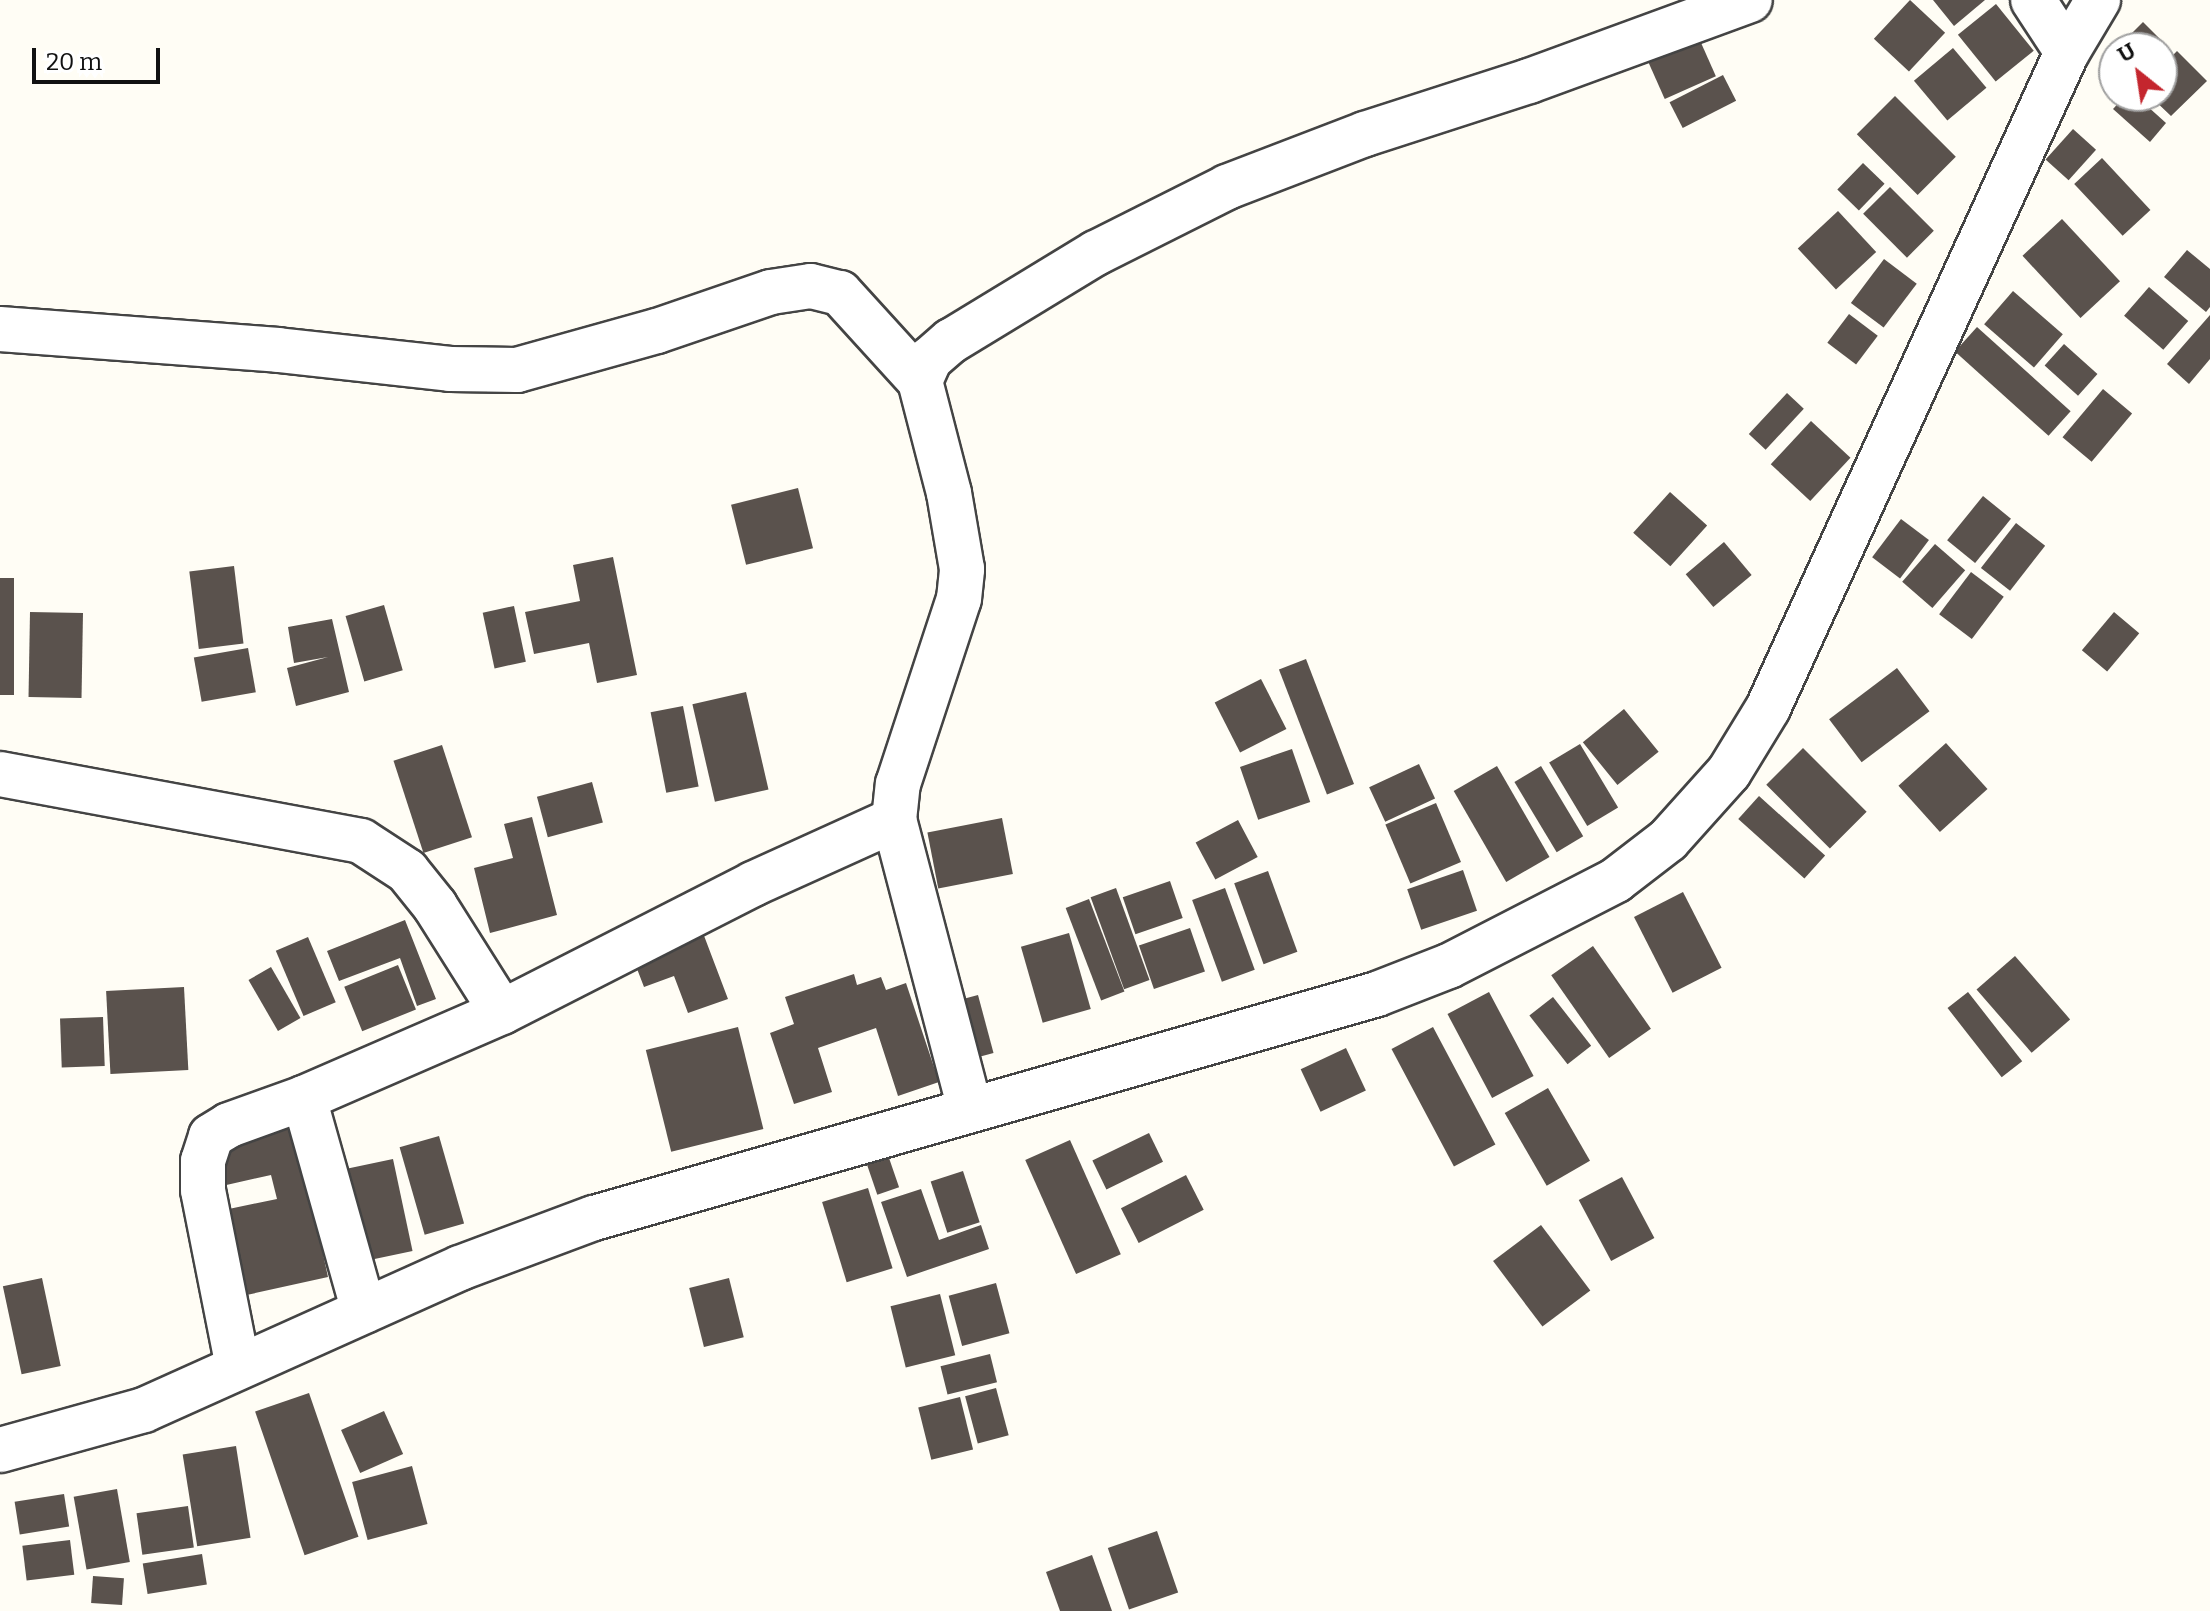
<!DOCTYPE html>
<style>
body{margin:0}
#map{position:relative;width:2210px;height:1611px;overflow:hidden;background:#fffdf5;font-family:Bitter,serif}
div>[style]{position:absolute}
[style*='--x']{left:calc(var(--x)*1px);top:calc(var(--y)*1px);width:calc(var(--w)*1px);rotate:calc(var(--a)*1deg)}
.building>*{inset:0;background:#5a524d;transform-origin:0 0}
.roads{filter:drop-shadow(2px 0 #444) drop-shadow(-2px 0 #444) drop-shadow(0 2px #444) drop-shadow(0 -2px #444)}
.minor>*{height:44px;margin:-22px;padding:0 22px;transform-origin:22px;border-radius:22px;background:#fff}
.tertiary>*{height:44px;margin:-22px;padding:0 22px;transform-origin:22px;border-radius:22px;background:#fff}
span{translate:-50% -50%;white-space:nowrap;text-align:center;line-height:1.15;-webkit-text-stroke:8px #fff;paint-order:stroke}
.north{position:absolute;left:2098px;top:32px;width:80px;height:80px;box-sizing:border-box;background:#fff;border:2px solid #a0a0a0;border-radius:50%;rotate:330deg;font-size:22px;font-weight:700;line-height:32px;text-align:center;color:#111}
.north::after{content:'';display:block;margin:auto;width:28px;height:36px;background:#c4262e;clip-path:polygon(50% 0,100% 100%,50% 72%,0 100%)}
.scale{position:absolute;left:32px;top:48px;width:128px;height:36px;box-sizing:border-box;border:4px solid #111;border-top:0;padding-left:10px;font-size:24px;line-height:28px;white-space:nowrap;color:#111;-webkit-text-stroke:6px #fff;paint-order:stroke}
</style>
<div id="map">
<div class="building">
<i style="left:1910px;top:0;width:48px;height:53px;rotate:43deg"></i>
<i style="clip-path:polygon(1933px 0,1985px 0,1954px 26px)"></i>
<i style="left:1996px;top:4px;width:60px;height:49px;rotate:51deg"></i>
<i style="clip-path:polygon(2143px 22px,2169px 48px,2162px 55px,2162px 48px,2117px 48px)"></i>
<i style="left:1698px;top:36px;width:44px;height:56px;rotate:66deg"></i>
<i style="left:1953px;top:48px;width:52px;height:51px;rotate:50deg"></i>
<i style="clip-path:polygon(2177px 51px,2207px 81px,2171px 116px,2150px 96px,2162px 96px,2162px 66px)"></i>
<i style="left:1723px;top:75px;width:29px;height:60px;rotate:63deg"></i>
<i style="left:1895px;top:96px;width:86px;height:54px;rotate:45deg"></i>
<i style="clip-path:polygon(2125px 96px,2136px 96px,2166px 123px,2150px 142px,2113px 109px)"></i>
<i style="left:2073px;top:129px;width:31px;height:41px;rotate:42deg"></i>
<i style="left:2102px;top:158px;width:71px;height:38px;rotate:47deg"></i>
<i style="left:1863px;top:163px;width:30px;height:37px;rotate:44deg"></i>
<i style="left:1890px;top:187px;width:62px;height:38px;rotate:45deg"></i>
<i style="left:1838px;top:211px;width:56px;height:55px;rotate:47deg"></i>
<i style="left:2062px;top:219px;width:85px;height:54px;rotate:47deg"></i>
<i style="clip-path:polygon(2187px 250px,2210px 269px,2210px 307px,2206px 312px,2164px 277px)"></i>
<i style="left:1884px;top:259px;width:41px;height:55px;rotate:37deg"></i>
<i style="left:2149px;top:287px;width:52px;height:38px;rotate:41deg"></i>
<i style="left:2013px;top:291px;width:66px;height:44px;rotate:41deg"></i>
<i style="left:1849px;top:314px;width:36px;height:36px;rotate:37deg"></i>
<i style="clip-path:polygon(2210px 315px,2210px 359px,2189px 384px,2167px 364px)"></i>
<i style="left:1977px;top:327px;width:126px;height:33px;rotate:42deg"></i>
<i style="left:2064px;top:344px;width:45px;height:29px;rotate:42deg"></i>
<i style="left:2103px;top:389px;width:38px;height:63px;rotate:40deg"></i>
<i style="left:1787px;top:393px;width:23px;height:56px;rotate:43deg"></i>
<i style="left:1811px;top:421px;width:54px;height:59px;rotate:43deg"></i>
<i style="left:798px;top:488px;width:62px;height:69px;rotate:76deg"></i>
<i style="left:1670px;top:492px;width:50px;height:55px;rotate:42deg"></i>
<i style="left:1983px;top:496px;width:36px;height:57px;rotate:39deg"></i>
<i style="left:1901px;top:519px;width:35px;height:48px;rotate:37deg"></i>
<i style="left:2016px;top:523px;width:37px;height:57px;rotate:38deg"></i>
<i style="left:1724px;top:542px;width:43px;height:50px;rotate:50deg"></i>
<i style="left:1935px;top:544px;width:40px;height:50px;rotate:41deg"></i>
<i style="clip-path:polygon(613px 557px,637px 675px,597px 683px,589px 643px,534px 654px,525px 612px,580px 601px,573px 565px)"></i>
<i style="left:234px;top:566px;width:78px;height:45px;rotate:83deg"></i>
<i style="left:1971px;top:572px;width:41px;height:53px;rotate:37deg"></i>
<i style="left:0;top:578px;width:14px;height:117px"></i>
<i style="left:384px;top:605px;width:68px;height:40px;rotate:74deg"></i>
<i style="left:514px;top:606px;width:57px;height:32px;rotate:78deg"></i>
<i style="left:30px;top:612px;width:53px;height:85px;rotate:1deg"></i>
<i style="left:2114px;top:612px;width:33px;height:50px;rotate:40deg"></i>
<i style="clip-path:polygon(332px 619px,349px 692px,296px 706px,287px 668px,328px 657px,294px 663px,288px 627px)"></i>
<i style="left:248px;top:648px;width:45px;height:55px;rotate:80deg"></i>
<i style="left:1306px;top:659px;width:134px;height:29px;rotate:69deg"></i>
<i style="left:1897px;top:668px;width:54px;height:85px;rotate:53deg"></i>
<i style="left:1261px;top:679px;width:56px;height:52px;rotate:63deg"></i>
<i style="left:746px;top:692px;width:100px;height:55px;rotate:77deg"></i>
<i style="left:683px;top:706px;width:82px;height:33px;rotate:79deg"></i>
<i style="left:1624px;top:709px;width:55px;height:53px;rotate:51deg"></i>
<i style="left:1946px;top:743px;width:62px;height:64px;rotate:48deg"></i>
<i style="left:1580px;top:744px;width:74px;height:36px;rotate:59deg"></i>
<i style="left:442px;top:745px;width:97px;height:51px;rotate:72deg"></i>
<i style="left:1803px;top:748px;width:90px;height:52px;rotate:45deg"></i>
<i style="left:1292px;top:749px;width:56px;height:55px;rotate:71deg"></i>
<i style="left:1419px;top:764px;width:38px;height:55px;rotate:65deg"></i>
<i style="left:1497px;top:766px;width:105px;height:50px;rotate:60deg"></i>
<i style="left:1541px;top:766px;width:82px;height:31px;rotate:59deg"></i>
<i style="left:592px;top:782px;width:42px;height:57px;rotate:75deg"></i>
<i style="left:1759px;top:796px;width:89px;height:31px;rotate:42deg"></i>
<i style="left:1436px;top:803px;width:64px;height:55px;rotate:67deg"></i>
<i style="clip-path:polygon(532px 817px,557px 915px,490px 933px,474px 868px,513px 858px,504px 824px)"></i>
<i style="left:1002px;top:818px;width:57px;height:76px;rotate:79deg"></i>
<i style="left:1238px;top:820px;width:42px;height:48px;rotate:62deg"></i>
<i style="left:1463px;top:870px;width:43px;height:59px;rotate:71deg"></i>
<i style="left:1268px;top:871px;width:86px;height:36px;rotate:70deg"></i>
<i style="left:1170px;top:881px;width:39px;height:50px;rotate:71deg"></i>
<i style="left:1116px;top:888px;width:98px;height:27px;rotate:70deg"></i>
<i style="left:1225px;top:888px;width:87px;height:35px;rotate:70deg"></i>
<i style="left:1683px;top:892px;width:85px;height:55px;rotate:63deg"></i>
<i style="left:1089px;top:899px;width:99px;height:25px;rotate:69deg"></i>
<i style="clip-path:polygon(405px 920px,436px 999px,417px 1006px,400px 958px,339px 981px,327px 951px)"></i>
<i style="left:1190px;top:928px;width:46px;height:54px;rotate:71deg"></i>
<i style="clip-path:polygon(703px 933px,728px 999px,688px 1013px,674px 976px,644px 987px,634px 961px)"></i>
<i style="left:1069px;top:933px;width:79px;height:50px;rotate:74deg"></i>
<i style="left:308px;top:937px;width:71px;height:35px;rotate:67deg"></i>
<i style="left:1593px;top:946px;width:101px;height:51px;rotate:55deg"></i>
<i style="left:2015px;top:956px;width:84px;height:51px;rotate:49deg"></i>
<i style="left:398px;top:965px;width:48px;height:58px;rotate:68deg"></i>
<i style="left:271px;top:967px;width:59px;height:26px;rotate:60deg"></i>
<i style="clip-path:polygon(854px 974px,857px 985px,881px 977px,886px 990px,906px 983px,939px 1082px,898px 1096px,876px 1028px,818px 1048px,832px 1092px,794px 1104px,770px 1033px,794px 1024px,785px 997px)"></i>
<i style="left:184px;top:987px;width:83px;height:78px;rotate:87deg"></i>
<i style="left:1489px;top:992px;width:95px;height:47px;rotate:62deg"></i>
<i style="left:1968px;top:992px;width:88px;height:26px;rotate:52deg"></i>
<i style="left:978px;top:995px;width:60px;height:32px;rotate:75deg"></i>
<i style="left:1553px;top:997px;width:62px;height:30px;rotate:52deg"></i>
<i style="left:103px;top:1017px;width:49px;height:43px;rotate:88deg"></i>
<i style="left:738px;top:1027px;width:105px;height:95px;rotate:76deg"></i>
<i style="left:1433px;top:1027px;width:133px;height:47px;rotate:62deg"></i>
<i style="left:1346px;top:1048px;width:47px;height:50px;rotate:65deg"></i>
<i style="left:1548px;top:1088px;width:84px;height:50px;rotate:60deg"></i>
<i style="clip-path:polygon(295px 1125px,328px 1277px,242px 1296px,224px 1210px,277px 1199px,271px 1175px,222px 1186px,213px 1143px)"></i>
<i style="left:1149px;top:1133px;width:32px;height:63px;rotate:64deg"></i>
<i style="left:439px;top:1136px;width:91px;height:41px;rotate:74deg"></i>
<i style="left:1070px;top:1140px;width:125px;height:49px;rotate:66deg"></i>
<i style="left:888px;top:1155px;width:34px;height:23px;rotate:71deg"></i>
<i style="left:393px;top:1159px;width:94px;height:51px;rotate:78deg"></i>
<i style="left:963px;top:1171px;width:54px;height:34px;rotate:72deg"></i>
<i style="left:1186px;top:1175px;width:39px;height:73px;rotate:63deg"></i>
<i style="left:1622px;top:1177px;width:69px;height:49px;rotate:62deg"></i>
<i style="left:868px;top:1188px;width:84px;height:48px;rotate:73deg"></i>
<i style="clip-path:polygon(921px 1189px,939px 1240px,981px 1225px,989px 1249px,907px 1277px,881px 1202px)"></i>
<i style="left:1541px;top:1225px;width:82px;height:60px;rotate:53deg"></i>
<i style="left:42px;top:1278px;width:90px;height:40px;rotate:78deg"></i>
<i style="left:729px;top:1278px;width:61px;height:41px;rotate:76deg"></i>
<i style="left:996px;top:1283px;width:52px;height:49px;rotate:75deg"></i>
<i style="left:940px;top:1294px;width:63px;height:51px;rotate:76deg"></i>
<i style="left:990px;top:1354px;width:29px;height:51px;rotate:76deg"></i>
<i style="left:996px;top:1388px;width:49px;height:32px;rotate:75deg"></i>
<i style="left:309px;top:1393px;width:152px;height:57px;rotate:71deg"></i>
<i style="left:960px;top:1397px;width:54px;height:43px;rotate:76deg"></i>
<i style="left:384px;top:1411px;width:47px;height:47px;rotate:66deg"></i>
<i style="left:236px;top:1446px;width:93px;height:54px;rotate:81deg"></i>
<i style="left:412px;top:1466px;width:60px;height:62px;rotate:75deg"></i>
<i style="left:117px;top:1489px;width:74px;height:44px;rotate:80deg"></i>
<i style="left:64px;top:1494px;width:33px;height:50px;rotate:81deg"></i>
<i style="left:188px;top:1506px;width:42px;height:52px;rotate:82deg"></i>
<i style="left:1157px;top:1531px;width:65px;height:52px;rotate:71deg"></i>
<i style="left:70px;top:1540px;width:35px;height:48px;rotate:83deg"></i>
<i style="left:202px;top:1554px;width:31px;height:60px;rotate:81deg"></i>
<i style="clip-path:polygon(1092px 1555px,1112px 1611px,1060px 1611px,1046px 1572px)"></i>
<i style="left:93px;top:1576px;width:31px;height:27px;rotate:4deg"></i>
</div>
<div class="roads">
<div class="minor">
<i style="--x:2033;--y:0;--w:62;--a:56.8"></i>
<i style="--x:0;--y:329;--w:279;--a:4.3"></i>
<i style="--x:278;--y:350;--w:173;--a:6.3"></i>
<i style="--x:450;--y:369;--w:67;--a:0.9"></i>
<i style="--x:517;--y:370;--w:145;--a:-15.6"></i>
<i style="--x:657;--y:331;--w:120;--a:-18.9"></i>
<i style="--x:771;--y:292;--w:40;--a:-8.5"></i>
<i style="--x:811;--y:286;--w:30;--a:14"></i>
<i style="--x:840;--y:293;--w:119;--a:47.7"></i>
<i style="--x:0;--y:774;--w:367;--a:10.5"></i>
<i style="--x:361;--y:841;--w:55;--a:33.1"></i>
<i style="--x:407;--y:871;--w:45;--a:51.3"></i>
<i style="--x:435;--y:906;--w:125;--a:57.7"></i>
<i style="--x:304;--y:1098;--w:221;--a:74.3"></i>
<i style="--x:970;--y:1109;--w:299;--a:-104.7"></i>
<i style="--x:894;--y:820;--w:36;--a:-84"></i>
<i style="--x:898;--y:784;--w:195;--a:-71.8"></i>
<i style="--x:959;--y:599;--w:30;--a:-84"></i>
<i style="--x:962;--y:569;--w:77;--a:-99.7"></i>
<i style="--x:949;--y:493;--w:116;--a:-104.5"></i>
<i style="--x:920;--y:381;--w:24;--a:-66"></i>
<i style="--x:930;--y:359;--w:28;--a:-41"></i>
<i style="--x:951;--y:341;--w:170;--a:-31.3"></i>
<i style="--x:1096;--y:253;--w:147;--a:-26.7"></i>
<i style="--x:1227;--y:187;--w:148;--a:-21"></i>
<i style="--x:1365;--y:134;--w:172;--a:-17.9"></i>
<i style="--x:1529;--y:81;--w:235;--a:-20.1"></i>
<i style="--x:238;--y:1367;--w:180;--a:-101.2"></i>
<i style="--x:203;--y:1190;--w:29;--a:-90"></i>
<i style="--x:203;--y:1161;--w:26;--a:-72"></i>
<i style="--x:211;--y:1136;--w:21;--a:-31"></i>
<i style="--x:229;--y:1125;--w:80;--a:-19.8"></i>
<i style="--x:304;--y:1098;--w:216;--a:-23.5"></i>
<i style="--x:502;--y:1012;--w:282;--a:-27"></i>
<i style="--x:753;--y:884;--w:155;--a:-24.4"></i>
</div>
<div class="tertiary">
<i style="--x:0;--y:1450;--w:149;--a:-15.5"></i>
<i style="--x:144;--y:1410;--w:346;--a:-24.2"></i>
<i style="--x:460;--y:1268;--w:143;--a:-20.5"></i>
<i style="--x:594;--y:1218;--w:814;--a:-15.96"></i>
<i style="--x:1377;--y:994;--w:77;--a:-21.3"></i>
<i style="--x:1449;--y:966;--w:188;--a:-27.2"></i>
<i style="--x:1616;--y:880;--w:66;--a:-37.6"></i>
<i style="--x:1668;--y:840;--w:91;--a:-48.1"></i>
<i style="--x:1729;--y:772;--w:75;--a:-58.6"></i>
<i style="--x:1768;--y:708;--w:721;--a:-65.5"></i>
<i style="--x:2067;--y:52;--w:61;--a:-59.2"></i>
</div>
</div>
<div class="north">U</div>
<div class="scale">20 m</div>
</div>
